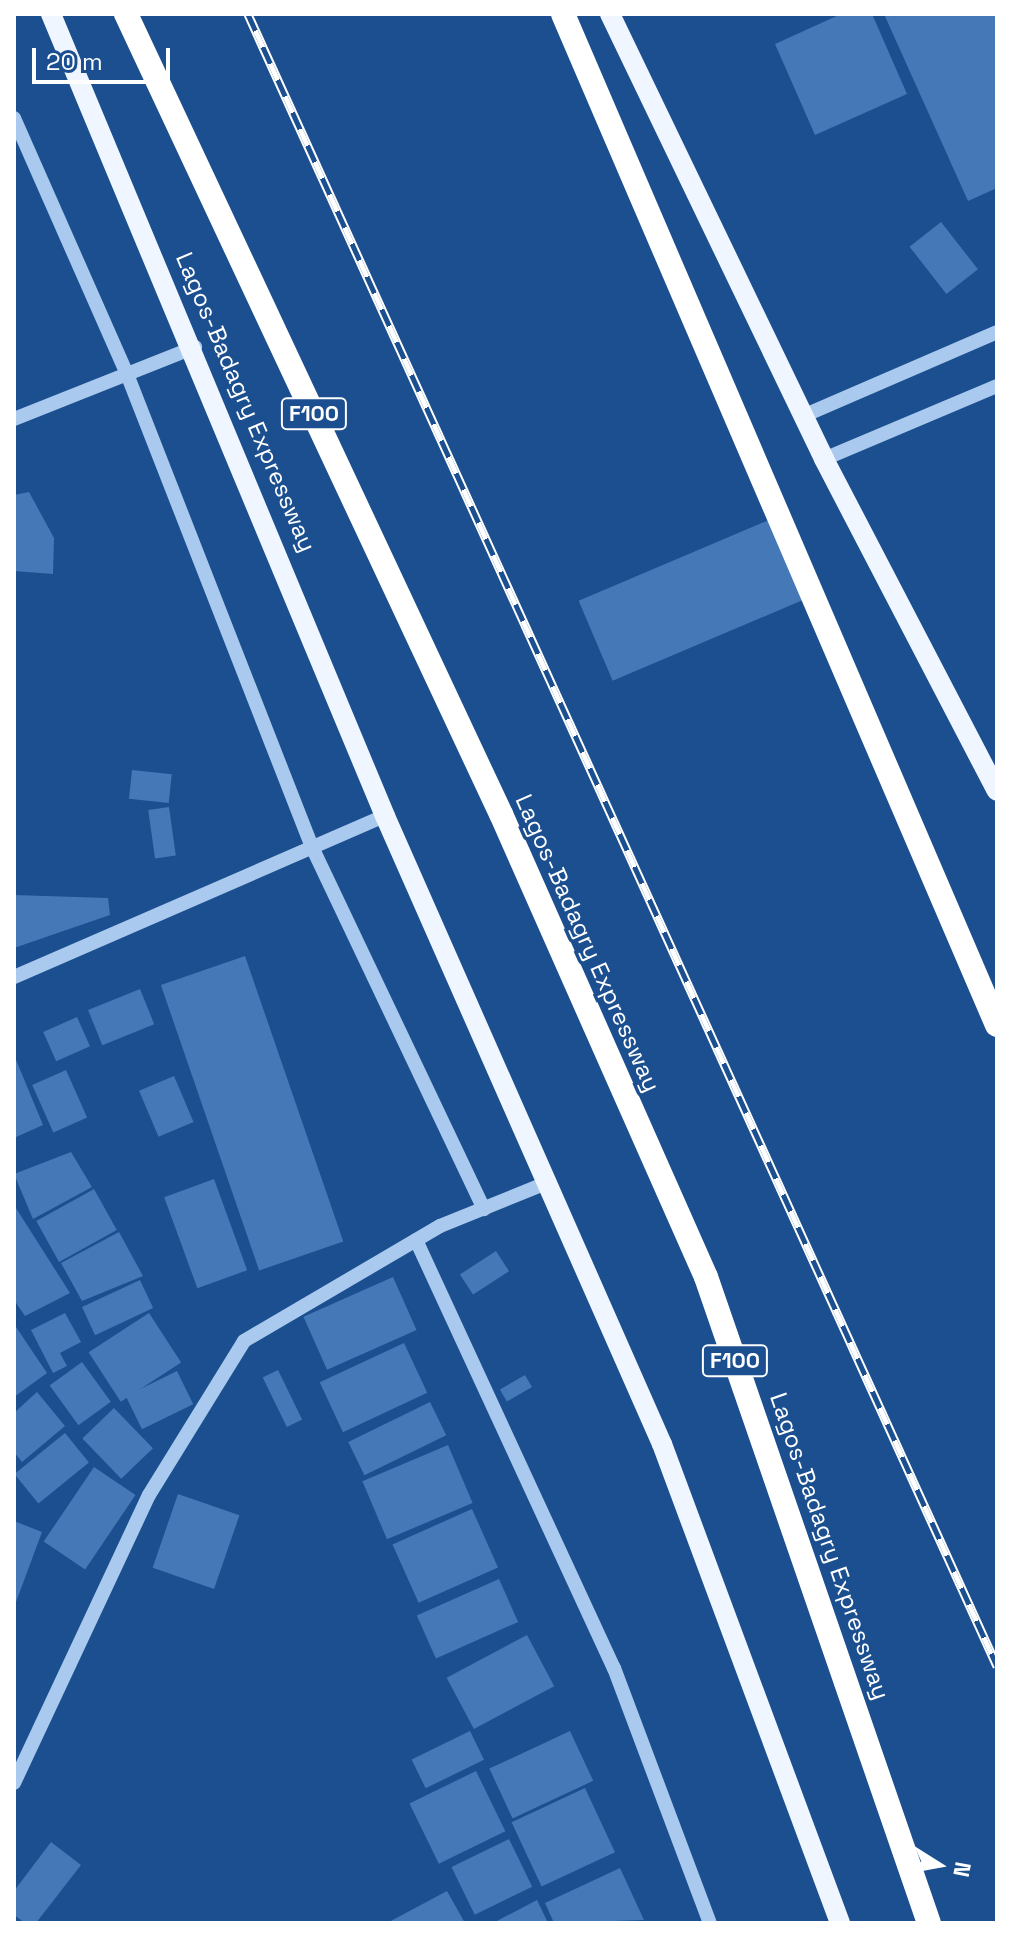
<!DOCTYPE html>
<style>
body{margin:0}
#map{position:relative;width:1011px;height:1937px;overflow:hidden;background:#1b4f8f;font-family:"Space Grotesk",sans-serif}
div>[style]{position:absolute}
[style*='--x']{left:calc(var(--x)*1px);top:calc(var(--y)*1px);width:calc(var(--w)*1px);rotate:calc(var(--a)*1deg)}
.building>*{inset:0;background:#4478b7;transform-origin:0 0}
.minor>*{height:14px;margin:-7px;padding:0 7px;transform-origin:7px;border-radius:7px;background:#a9c9ee}
.major>*{height:20px;margin:-10px;padding:0 10px;transform-origin:10px;border-radius:10px;background:#f0f6ff}
.highway>*{height:24px;margin:-12px;padding:0 12px;transform-origin:12px;border-radius:12px;background:#fff}
.rail>*{height:9px;margin-top:-4.5px;transform-origin:0;background:repeating-linear-gradient(90deg,#1b4f8f 0 18px,#fff 0 36px);box-sizing:border-box;border-block:2px solid #fff}
span{translate:-50% -50%;white-space:nowrap;text-align:center;line-height:1.15;-webkit-text-stroke:7px #1b4f8f;paint-order:stroke}
.shield-label span{padding:2px 6px;background:#1b4f8f;border:2px solid;border-radius:6px;-webkit-text-stroke-width:0}
.shield-label{font-size:22px;color:#fff;font-weight:700}
.street-label{font-size:24px;color:#fff}
.frame{position:absolute;inset:0;border:16px solid #fff;pointer-events:none}
.north{position:absolute;left:899px;top:1825px;width:80px;height:80px;-webkit-text-stroke:6px #1b4f8f;paint-order:stroke;rotate:101deg;font-size:22px;font-weight:700;line-height:32px;text-align:center;color:#fff}
.north::after{content:'';display:block;margin:auto;width:28px;height:36px;background:#fff;clip-path:polygon(50% 0,100% 100%,50% 72%,0 100%)}
.scale{position:absolute;left:32px;top:48px;width:138px;height:36px;box-sizing:border-box;border:4px solid #fff;border-top:0;padding-left:10px;font-size:24px;line-height:28px;white-space:nowrap;color:#fff;-webkit-text-stroke:6px #1b4f8f;paint-order:stroke}
</style>
<div id="map">
<div class="building">
<i style="clip-path:polygon(841px 14px,872px 14px,907px 94px,815px 135px,775px 44px)"></i>
<i style="clip-path:polygon(884px 14px,997px 14px,997px 188px,968px 201px)"></i>
<i style="left:941px;top:222px;width:60px;height:40px;rotate:52deg"></i>
<i style="clip-path:polygon(29px 492px,54px 538px,53px 574px,14px 571px,14px 495px)"></i>
<i style="left:783px;top:514px;width:87px;height:222px;rotate:67deg"></i>
<i style="left:132px;top:770px;width:40px;height:29px;rotate:6deg"></i>
<i style="left:169px;top:807px;width:49px;height:21px;rotate:82deg"></i>
<i style="clip-path:polygon(14px 895px,108px 898px,110px 915px,14px 948px)"></i>
<i style="left:245px;top:956px;width:302px;height:89px;rotate:71deg"></i>
<i style="left:140px;top:989px;width:38px;height:56px;rotate:68deg"></i>
<i style="left:77px;top:1017px;width:32px;height:37px;rotate:66deg"></i>
<i style="clip-path:polygon(14px 1055px,43px 1125px,14px 1138px)"></i>
<i style="left:66px;top:1070px;width:52px;height:37px;rotate:66deg"></i>
<i style="left:174px;top:1076px;width:50px;height:38px;rotate:67deg"></i>
<i style="clip-path:polygon(71px 1152px,92px 1187px,33px 1219px,14px 1174px)"></i>
<i style="left:214px;top:1179px;width:97px;height:53px;rotate:70deg"></i>
<i style="left:94px;top:1189px;width:47px;height:66px;rotate:61deg"></i>
<i style="clip-path:polygon(14px 1205px,70px 1293px,25px 1316px,14px 1300px)"></i>
<i style="clip-path:polygon(119px 1232px,143px 1276px,82px 1301px,61px 1263px)"></i>
<i style="left:496px;top:1251px;width:24px;height:43px;rotate:57deg"></i>
<i style="left:393px;top:1277px;width:58px;height:98px;rotate:66deg"></i>
<i style="left:140px;top:1280px;width:31px;height:64px;rotate:65deg"></i>
<i style="clip-path:polygon(65px 1313px,81px 1342px,60px 1353px,67px 1366px,53px 1373px,31px 1330px)"></i>
<i style="left:149px;top:1313px;width:59px;height:72px;rotate:57deg"></i>
<i style="clip-path:polygon(14px 1324px,47px 1373px,14px 1397px)"></i>
<i style="left:404px;top:1343px;width:55px;height:93px;rotate:65deg"></i>
<i style="left:82px;top:1362px;width:49px;height:40px;rotate:54deg"></i>
<i style="left:278px;top:1370px;width:55px;height:17px;rotate:64deg"></i>
<i style="left:177px;top:1371px;width:37px;height:57px;rotate:64deg"></i>
<i style="left:525px;top:1375px;width:14px;height:29px;rotate:60deg"></i>
<i style="clip-path:polygon(37px 1392px,65px 1426px,22px 1462px,14px 1452px,14px 1413px)"></i>
<i style="left:430px;top:1402px;width:37px;height:91px;rotate:64deg"></i>
<i style="left:114px;top:1408px;width:56px;height:44px;rotate:46deg"></i>
<i style="left:65px;top:1433px;width:38px;height:65px;rotate:51deg"></i>
<i style="left:448px;top:1445px;width:63px;height:93px;rotate:67deg"></i>
<i style="left:94px;top:1467px;width:50px;height:90px;rotate:34deg"></i>
<i style="left:178px;top:1494px;width:65px;height:78px;rotate:19deg"></i>
<i style="left:472px;top:1509px;width:64px;height:87px;rotate:66deg"></i>
<i style="clip-path:polygon(14px 1521px,42px 1532px,16px 1602px,14px 1601px)"></i>
<i style="left:499px;top:1579px;width:47px;height:90px;rotate:66deg"></i>
<i style="left:527px;top:1635px;width:58px;height:91px;rotate:62deg"></i>
<i style="left:470px;top:1731px;width:32px;height:65px;rotate:64deg"></i>
<i style="left:570px;top:1731px;width:55px;height:89px;rotate:65deg"></i>
<i style="left:476px;top:1771px;width:67px;height:74px;rotate:64deg"></i>
<i style="left:585px;top:1788px;width:71px;height:81px;rotate:65deg"></i>
<i style="left:509px;top:1839px;width:53px;height:64px;rotate:64deg"></i>
<i style="clip-path:polygon(51px 1842px,81px 1865px,36px 1923px,25px 1923px,14px 1915px,14px 1891px)"></i>
<i style="clip-path:polygon(620px 1868px,644px 1920px,554px 1923px,545px 1903px)"></i>
<i style="clip-path:polygon(447px 1891px,465px 1923px,387px 1923px)"></i>
<i style="clip-path:polygon(537px 1900px,548px 1923px,493px 1923px)"></i>
</div>
<div class="minor">
<i style="--x:14;--y:118;--w:280;--a:66.2"></i>
<i style="--x:127;--y:374;--w:508;--a:68.64"></i>
<i style="--x:312;--y:847;--w:401;--a:64.6"></i>
<i style="--x:803;--y:416;--w:211;--a:-23.4"></i>
<i style="--x:14;--y:419;--w:195;--a:-21.7"></i>
<i style="--x:824;--y:459;--w:188;--a:-22.9"></i>
<i style="--x:14;--y:977;--w:404;--a:-23.5"></i>
<i style="--x:416;--y:1240;--w:472;--a:65.2"></i>
<i style="--x:614;--y:1668;--w:272;--a:69.4"></i>
<i style="--x:14;--y:1783;--w:318;--a:-64.9"></i>
<i style="--x:149;--y:1495;--w:181;--a:-58.3"></i>
<i style="--x:244;--y:1341;--w:227;--a:-30.4"></i>
<i style="--x:440;--y:1226;--w:118;--a:-22"></i>
</div>
<div class="major">
<i style="--x:51;--y:14;--w:869;--a:67.39"></i>
<i style="--x:385;--y:816;--w:686;--a:66.2"></i>
<i style="--x:662;--y:1444;--w:511;--a:69.61"></i>
<i style="--x:610;--y:14;--w:494;--a:64.3"></i>
<i style="--x:824;--y:459;--w:374;--a:62.5"></i>
</div>
<div class="highway">
<i style="--x:126;--y:14;--w:884;--a:64.89"></i>
<i style="--x:501;--y:814;--w:506;--a:66.12"></i>
<i style="--x:706;--y:1277;--w:683;--a:70.96"></i>
<i style="--x:563;--y:14;--w:1100;--a:66.77"></i>
</div>
<div class="rail">
<i style="--x:248;--y:14;--w:1814;--a:65.61"></i>
</div>
<div class="shield-label">
<span style="left:314px;top:414px">F100</span>
<span style="left:735px;top:1361px">F100</span>
</div>
<div class="street-label">
<span style="left:246px;top:402px;rotate:67deg">Lagos-Badagry Expressway</span>
<span style="left:588px;top:943px;rotate:66deg">Lagos-Badagry Expressway</span>
<span style="left:830px;top:1546px;rotate:71deg">Lagos-Badagry Expressway</span>
</div>
<div class="frame"></div>
<div class="north">N</div>
<div class="scale">20 m</div>
</div>
